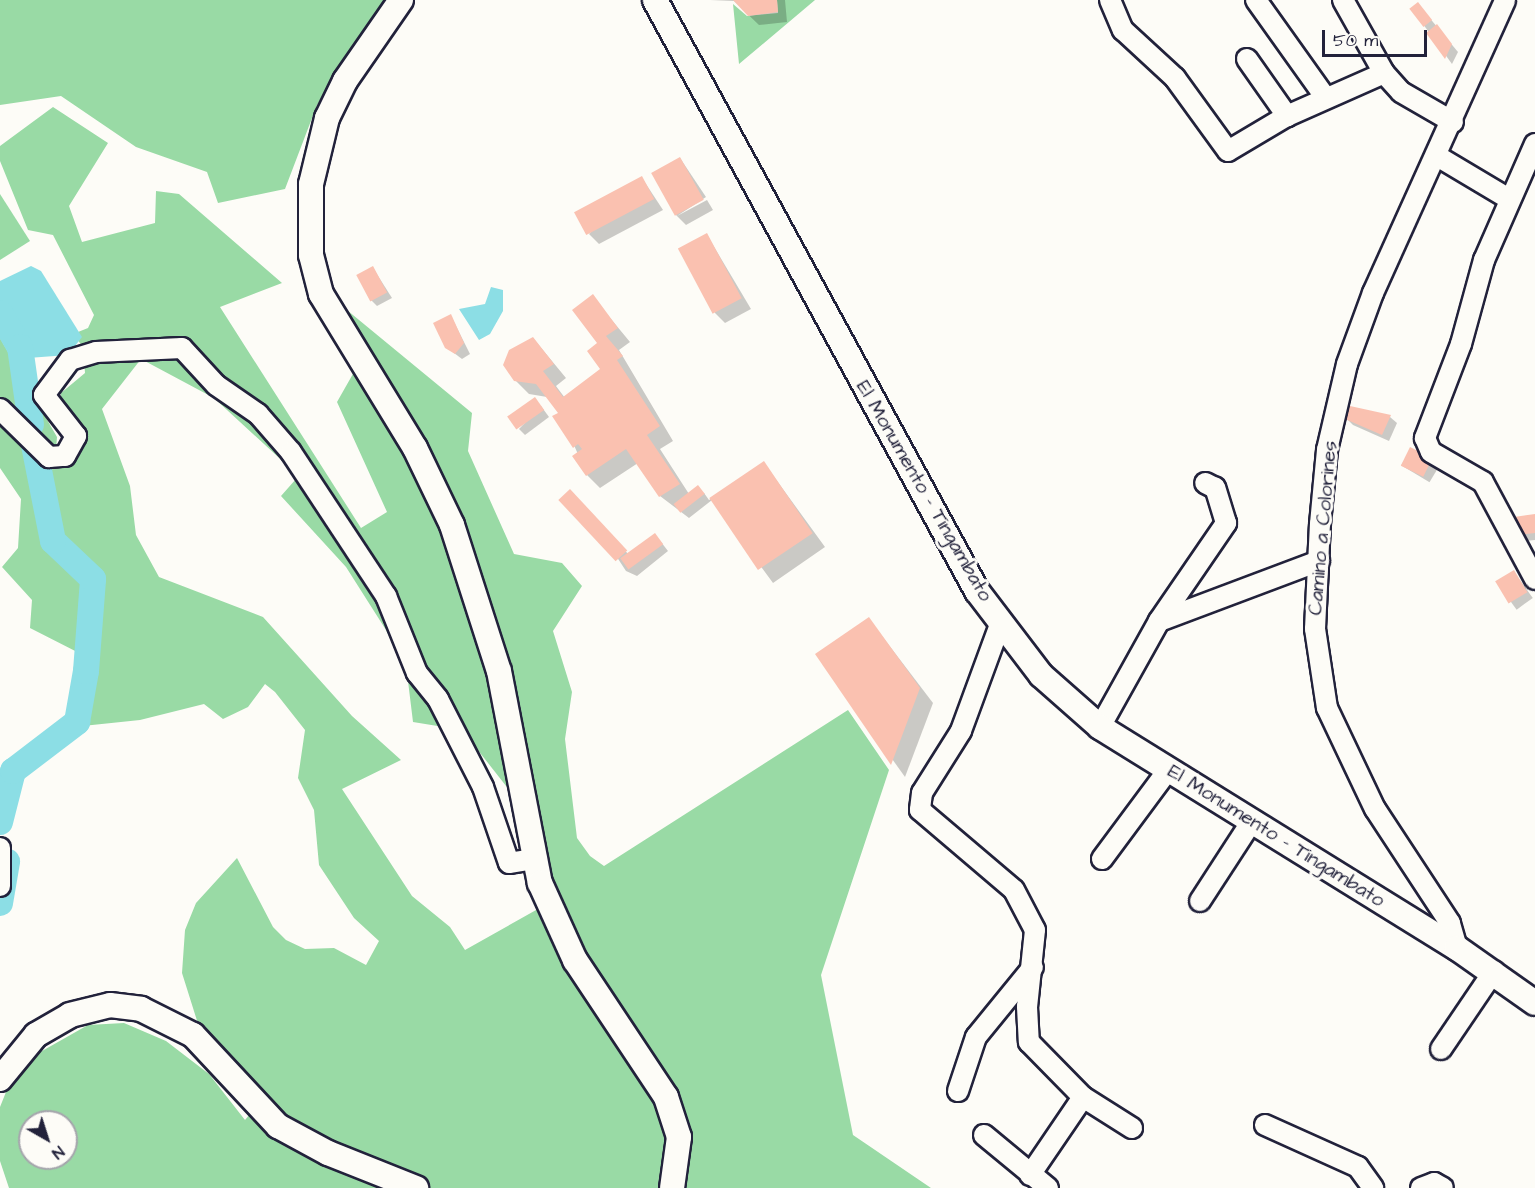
<!DOCTYPE html>
<style>
body{margin:0}
#map{position:relative;width:1535px;height:1188px;overflow:hidden;background:#fdfcf7;font-family:"Architects Daughter",sans-serif}
div>[style]{position:absolute}
[style*='--x']{left:calc(var(--x)*1px);top:calc(var(--y)*1px);width:calc(var(--w)*1px);rotate:calc(var(--a)*1deg)}
.green>*{inset:0;background:#99daa5}
.water>*{inset:0;background:#8cdee5}
.shadow>*{inset:0;background:#0003;transform-origin:0 0}
.river>*{height:26px;margin:-13px;padding:0 13px;transform-origin:13px;border-radius:13px;background:#8cdee5}
.building>*{inset:0;background:#fac1b0;transform-origin:0 0}
.roads{filter:drop-shadow(2px 0 #22223b) drop-shadow(-2px 0 #22223b) drop-shadow(0 2px #22223b) drop-shadow(0 -2px #22223b)}
.minor>*{height:20px;margin:-10px;padding:0 10px;transform-origin:10px;border-radius:10px;background:#fdfcf7}
.major>*{height:24px;margin:-12px;padding:0 12px;transform-origin:12px;border-radius:12px;background:#fdfcf7}
span{translate:-50% -50%;white-space:nowrap;text-align:center;line-height:1.15;-webkit-text-stroke:6px #fdfcf7;paint-order:stroke}
.street-label{font-size:20px;color:#22223b}
.north{position:absolute;left:18px;top:1110px;width:60px;height:60px;box-sizing:border-box;background:#fdfcf7;border:2px solid #a5a5ac;border-radius:50%;rotate:141deg;font-size:16px;font-weight:700;line-height:24px;text-align:center;color:#22223b}
.north::after{content:'';display:block;margin:auto;width:21px;height:27px;background:#22223b;clip-path:polygon(50% 0,100% 100%,50% 72%,0 100%)}
.scale{position:absolute;left:1322px;top:30px;width:105px;height:27px;box-sizing:border-box;border:3px solid #22223b;border-top:0;padding-left:8px;font-size:18px;line-height:21px;white-space:nowrap;color:#22223b;-webkit-text-stroke:4px #fdfcf7;paint-order:stroke}
</style>
<div id="map">
<div class="green">
<i style="clip-path:polygon(0 0,386px 0,317px 105px,285px 189px,218px 203px,207px 172px,136px 147px,61px 96px,0 105px)"></i>
<i style="clip-path:polygon(777px 0,815px 0,739px 64px,733px 4px,747px 16px,778px 13px)"></i>
<i style="clip-path:polygon(evenodd,53px 107px,108px 143px,69px 206px,82px 242px,155px 223px,156px 191px,179px 194px,282px 283px,220px 307px,361px 528px,387px 512px,337px 402px,362px 358px,325px 292px,472px 413px,468px 451px,514px 554px,562px 563px,582px 586px,553px 631px,572px 692px,565px 739px,577px 838px,590px 856px,604px 866px,848px 710px,889px 770px,821px 975px,853px 1135px,931px 1188px,9px 1188px,0 1161px,0 1107px,8px 1087px,35px 1055px,88px 1025px,124px 1023px,166px 1041px,209px 1074px,245px 1120px,264px 1097px,199px 1027px,182px 973px,185px 930px,196px 903px,237px 858px,273px 927px,286px 940px,305px 949px,334px 948px,366px 965px,379px 941px,354px 918px,319px 865px,314px 810px,298px 778px,305px 730px,275px 692px,265px 684px,248px 707px,223px 719px,204px 704px,140px 720px,73px 727px,85px 656px,30px 628px,32px 600px,2px 567px,18px 548px,21px 499px,0 468px,0 338px,57px 437px,56px 450px,70px 462px,83px 442px,60px 404px,61px 393px,85px 373px,83px 347px,73px 334px,88px 328px,94px 315px,53px 235px,28px 230px,0 161px,0 146px,53px 107px,141px 359px,214px 398px,290px 468px,296px 479px,281px 496px,346px 567px,386px 630px,407px 673px,413px 722px,462px 730px,529px 815px,545px 905px,465px 950px,450px 927px,412px 896px,342px 789px,401px 760px,352px 716px,263px 617px,159px 577px,136px 535px,130px 486px,102px 409px,141px 359px,53px 107px,30px 1122px,66px 1122px,66px 1158px,30px 1158px,30px 1122px)"></i>
<i style="clip-path:polygon(0 194px,30px 241px,0 260px)"></i>
</div>
<div class="water">
<i style="clip-path:polygon(31px 266px,41px 271px,82px 337px,68px 355px,28px 358px,13px 346px,0 318px,0 281px)"></i>
<i style="clip-path:polygon(491px 287px,503px 290px,503px 311px,490px 334px,479px 340px,459px 309px,485px 304px)"></i>
</div>
<div class="shadow">
<i style="clip-path:polygon(710px 0,785px 0,787px 22px,759px 25px,734px 1px)"></i>
<i style="clip-path:polygon(1418px 4px,1458px 52px,1452px 64px,1412px 9px)"></i>
<i style="clip-path:polygon(680px 158px,706px 197px,677px 216px,676px 215px)"></i>
<i style="clip-path:polygon(642px 178px,663px 210px,599px 244px,589px 234px)"></i>
<i style="clip-path:polygon(707px 200px,713px 210px,686px 225px,677px 216px)"></i>
<i style="clip-path:polygon(707px 235px,751px 309px,725px 323px,715px 313px)"></i>
<i style="clip-path:polygon(373px 268px,392px 298px,377px 306px,371px 300px)"></i>
<i style="clip-path:polygon(592px 296px,630px 342px,619px 350px,673px 441px,660px 449px,689px 494px,704px 493px,709px 500px,764px 463px,825px 547px,773px 583px,712px 500px,689px 518px,660px 496px,638px 463px,600px 488px,587px 475px,560px 413px,547px 397px,529px 394px,515px 380px,533px 338px,566px 378px,556px 386px,565px 398px,603px 370px)"></i>
<i style="clip-path:polygon(451px 316px,470px 354px,462px 359px,446px 347px)"></i>
<i style="clip-path:polygon(541px 406px,549px 417px,525px 435px,519px 429px)"></i>
<i style="clip-path:polygon(1351px 408px,1390px 417px,1397px 423px,1389px 441px,1353px 425px,1347px 419px)"></i>
<i style="left:1411px;top:449px;width:33px;height:19px;rotate:31deg"></i>
<i style="clip-path:polygon(580px 501px,629px 555px,661px 542px,668px 551px,637px 576px,626px 571px)"></i>
<i style="clip-path:polygon(1535px 515px,1535px 540px,1525px 541px,1518px 535px)"></i>
<i style="left:1514px;top:572px;width:32px;height:20px;rotate:54deg"></i>
<i style="clip-path:polygon(869px 619px,933px 703px,905px 777px,817px 654px)"></i>
</div>
<div class="river">
<i style="--x:0;--y:313;--w:39;--a:60"></i>
<i style="--x:20;--y:347;--w:78;--a:81.9"></i>
<i style="--x:0;--y:822;--w:53;--a:-75.7"></i>
<i style="--x:13;--y:771;--w:81;--a:-37.4"></i>
<i style="--x:77;--y:722;--w:52;--a:-80"></i>
<i style="--x:86;--y:671;--w:92;--a:-85.6"></i>
<i style="--x:93;--y:579;--w:55;--a:-136.5"></i>
<i style="--x:53;--y:541;--w:98;--a:-101.2"></i>
<i style="--x:0;--y:903;--w:42;--a:-80.3"></i>
</div>
<div class="building">
<i style="clip-path:polygon(733px 0,777px 0,778px 12px,748px 16px)"></i>
<i style="left:1418px;top:2px;width:23px;height:11px;rotate:52deg"></i>
<i style="clip-path:polygon(1437px 24px,1452px 44px,1445px 59px,1426px 33px)"></i>
<i style="left:680px;top:157px;width:49px;height:33px;rotate:61deg"></i>
<i style="left:642px;top:176px;width:26px;height:77px;rotate:62deg"></i>
<i style="left:707px;top:233px;width:74px;height:33px;rotate:62deg"></i>
<i style="left:373px;top:266px;width:30px;height:19px;rotate:62deg"></i>
<i style="clip-path:polygon(593px 294px,618px 328px,606px 336px,623px 356px,617px 360px,660px 426px,647px 435px,680px 484px,659px 497px,626px 449px,586px 476px,572px 456px,582px 449px,578px 444px,573px 448px,552px 416px,558px 413px,536px 384px,514px 381px,503px 365px,509px 350px,533px 337px,554px 364px,543px 371px,563px 397px,600px 369px,587px 351px,597px 343px,572px 310px)"></i>
<i style="clip-path:polygon(451px 314px,464px 343px,455px 354px,445px 348px,433px 323px)"></i>
<i style="left:535px;top:397px;width:16px;height:34px;rotate:55deg"></i>
<i style="clip-path:polygon(1350px 406px,1391px 415px,1382px 435px,1345px 419px)"></i>
<i style="left:1410px;top:447px;width:25px;height:21px;rotate:26deg"></i>
<i style="left:764px;top:461px;width:87px;height:66px;rotate:56deg"></i>
<i style="left:698px;top:485px;width:11px;height:31px;rotate:52deg"></i>
<i style="left:570px;top:489px;width:84px;height:16px;rotate:47deg"></i>
<i style="clip-path:polygon(1535px 514px,1535px 533px,1517px 535px,1514px 517px)"></i>
<i style="left:655px;top:533px;width:14px;height:43px;rotate:54deg"></i>
<i style="left:1514px;top:570px;width:26px;height:22px;rotate:59deg"></i>
<i style="clip-path:polygon(869px 617px,920px 688px,891px 765px,815px 654px)"></i>
</div>
<div class="roads">
<div class="minor">
<i style="--x:1110;--y:0;--w:33;--a:67"></i>
<i style="--x:1123;--y:30;--w:71;--a:42.7"></i>
<i style="--x:1175;--y:78;--w:90;--a:54"></i>
<i style="--x:1228;--y:151;--w:69;--a:-30.7"></i>
<i style="--x:1287;--y:116;--w:106;--a:-23.9"></i>
<i style="--x:1256;--y:0;--w:120;--a:54.5"></i>
<i style="--x:1343;--y:0;--w:84;--a:60.7"></i>
<i style="--x:1384;--y:73;--w:25;--a:48"></i>
<i style="--x:1401;--y:92;--w:60;--a:30"></i>
<i style="--x:1247;--y:59;--w:70;--a:54.9"></i>
<i style="--x:1535;--y:144;--w:127;--a:113.7"></i>
<i style="--x:1484;--y:260;--w:87;--a:105.3"></i>
<i style="--x:1461;--y:344;--w:101;--a:111"></i>
<i style="--x:1425;--y:438;--w:15;--a:67"></i>
<i style="--x:1431;--y:452;--w:60;--a:30"></i>
<i style="--x:1483;--y:482;--w:110;--a:61.8"></i>
<i style="--x:1437;--y:156;--w:84;--a:30.8"></i>
<i style="--x:0;--y:409;--w:69;--a:44.4"></i>
<i style="--x:49;--y:457;--w:16;--a:-4"></i>
<i style="--x:65;--y:456;--w:23;--a:-61"></i>
<i style="--x:76;--y:436;--w:52;--a:-128"></i>
<i style="--x:44;--y:395;--w:44;--a:-53.4"></i>
<i style="--x:70;--y:360;--w:27;--a:-17"></i>
<i style="--x:96;--y:352;--w:86;--a:-2.7"></i>
<i style="--x:182;--y:348;--w:50;--a:47.4"></i>
<i style="--x:216;--y:385;--w:51;--a:34.6"></i>
<i style="--x:258;--y:414;--w:50;--a:49"></i>
<i style="--x:291;--y:452;--w:173;--a:56.6"></i>
<i style="--x:386;--y:596;--w:83;--a:68.1"></i>
<i style="--x:417;--y:673;--w:33;--a:51"></i>
<i style="--x:438;--y:699;--w:99;--a:62.9"></i>
<i style="--x:483;--y:787;--w:80;--a:71.1"></i>
<i style="--x:509;--y:863;--w:26;--a:-9"></i>
<i style="--x:1159;--y:621;--w:171;--a:-20.6"></i>
<i style="--x:1001;--y:622;--w:116;--a:110.2"></i>
<i style="--x:961;--y:731;--w:73;--a:122.2"></i>
<i style="--x:922;--y:793;--w:17;--a:97"></i>
<i style="--x:920;--y:810;--w:123;--a:40.4"></i>
<i style="--x:1014;--y:890;--w:45;--a:62.3"></i>
<i style="--x:1035;--y:930;--w:77;--a:95.9"></i>
<i style="--x:1027;--y:1007;--w:35;--a:87"></i>
<i style="--x:1029;--y:1042;--w:77;--a:45.5"></i>
<i style="--x:1083;--y:1097;--w:58;--a:32.3"></i>
<i style="--x:1100;--y:727;--w:121;--a:-60.9"></i>
<i style="--x:1159;--y:621;--w:119;--a:-55.6"></i>
<i style="--x:1226;--y:523;--w:37;--a:-107"></i>
<i style="--x:1215;--y:488;--w:11;--a:-153"></i>
<i style="--x:0;--y:848;--w:38;--a:90"></i>
<i style="--x:1102;--y:859;--w:111;--a:-53.4"></i>
<i style="--x:1200;--y:901;--w:95;--a:-57"></i>
<i style="--x:1457;--y:948;--w:26;--a:-106"></i>
<i style="--x:1450;--y:923;--w:136;--a:-123.3"></i>
<i style="--x:1375;--y:809;--w:112;--a:-115.4"></i>
<i style="--x:1327;--y:708;--w:80;--a:-98.6"></i>
<i style="--x:1315;--y:629;--w:105;--a:-87.3"></i>
<i style="--x:1320;--y:524;--w:74;--a:-84.6"></i>
<i style="--x:1327;--y:450;--w:88;--a:-76.9"></i>
<i style="--x:1347;--y:364;--w:76;--a:-69.9"></i>
<i style="--x:1373;--y:293;--w:321;--a:-65.7"></i>
<i style="--x:1441;--y:1049;--w:94;--a:-55.8"></i>
<i style="--x:958;--y:1091;--w:57;--a:-71.6"></i>
<i style="--x:976;--y:1037;--w:90;--a:-50.8"></i>
<i style="--x:1265;--y:1125;--w:102;--a:24.3"></i>
<i style="--x:1358;--y:1167;--w:26;--a:54"></i>
<i style="--x:984;--y:1135;--w:83;--a:39.6"></i>
<i style="--x:1030;--y:1175;--w:94;--a:-55.8"></i>
<i style="--x:1421;--y:1188;--w:14;--a:-21"></i>
<i style="--x:1434;--y:1183;--w:10;--a:29"></i>
</div>
<div class="major">
<i style="--x:401;--y:0;--w:98;--a:124.7"></i>
<i style="--x:345;--y:81;--w:41;--a:115.9"></i>
<i style="--x:327;--y:118;--w:68;--a:103.6"></i>
<i style="--x:311;--y:184;--w:71;--a:90"></i>
<i style="--x:311;--y:255;--w:40;--a:75.6"></i>
<i style="--x:321;--y:294;--w:180;--a:58.6"></i>
<i style="--x:415;--y:448;--w:85;--a:64.3"></i>
<i style="--x:452;--y:525;--w:153;--a:72.2"></i>
<i style="--x:499;--y:671;--w:216;--a:79.1"></i>
<i style="--x:540;--y:883;--w:85;--a:65.6"></i>
<i style="--x:575;--y:960;--w:164;--a:56.4"></i>
<i style="--x:666;--y:1097;--w:42;--a:72"></i>
<i style="--x:679;--y:1137;--w:51;--a:97.8"></i>
<i style="--x:655;--y:0;--w:673;--a:61.42"></i>
<i style="--x:977;--y:591;--w:106;--a:52.7"></i>
<i style="--x:1041;--y:675;--w:79;--a:41.4"></i>
<i style="--x:1100;--y:727;--w:420;--a:31.8"></i>
<i style="--x:1457;--y:948;--w:95;--a:35.2"></i>
<i style="--x:0;--y:1079;--w:57;--a:-50.7"></i>
<i style="--x:36;--y:1035;--w:39;--a:-30"></i>
<i style="--x:70;--y:1015;--w:41;--a:-14"></i>
<i style="--x:110;--y:1005;--w:31;--a:7"></i>
<i style="--x:141;--y:1009;--w:58;--a:26.6"></i>
<i style="--x:193;--y:1035;--w:125;--a:47"></i>
<i style="--x:278;--y:1126;--w:57;--a:28.4"></i>
<i style="--x:328;--y:1153;--w:95;--a:21.7"></i>
</div>
</div>
<div class="street-label">
<span style="left:924px;top:491px;rotate:60deg">El Monumento - Tingambato</span>
<span style="left:1323px;top:528px;rotate:-85deg">Camino a Colorines</span>
<span style="left:1276px;top:836px;rotate:32deg">El Monumento - Tingambato</span>
</div>
<div class="north">N</div>
<div class="scale">50 m</div>
</div>
